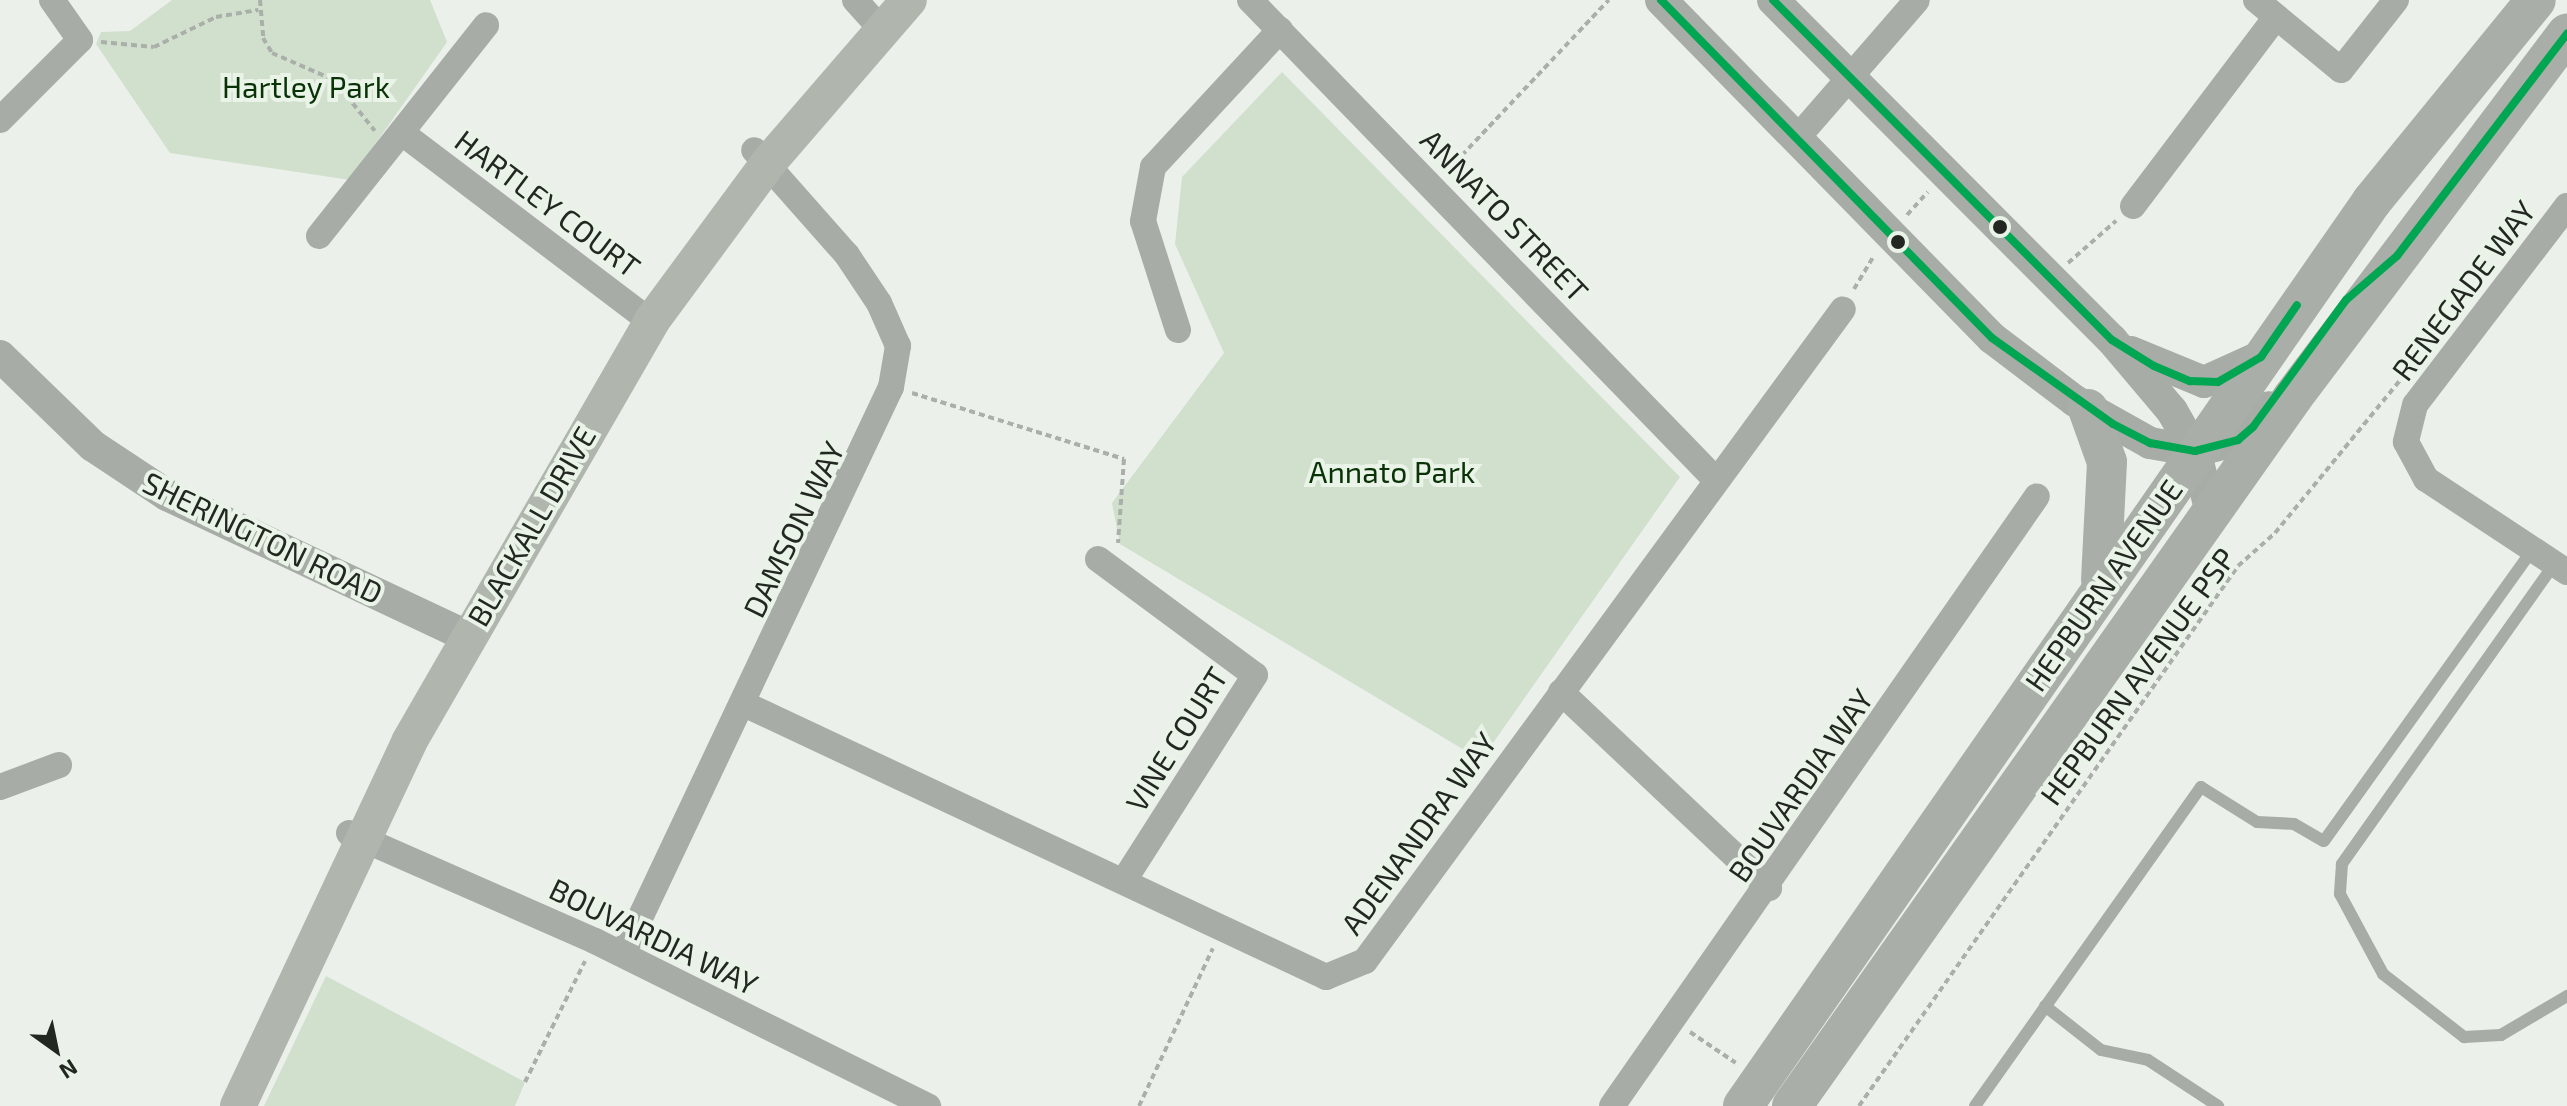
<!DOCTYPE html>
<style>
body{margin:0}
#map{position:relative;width:2567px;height:1106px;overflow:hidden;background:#ebf0ea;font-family:"Exo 2",sans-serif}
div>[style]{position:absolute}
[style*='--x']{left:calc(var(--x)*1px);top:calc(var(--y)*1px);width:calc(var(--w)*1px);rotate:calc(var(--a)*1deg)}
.green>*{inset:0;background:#d0e0cd}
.path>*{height:4px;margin-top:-2px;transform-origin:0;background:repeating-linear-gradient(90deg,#aaafa9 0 6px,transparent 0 10px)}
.service>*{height:12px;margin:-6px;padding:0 6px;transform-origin:6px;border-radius:6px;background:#a7ada6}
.minor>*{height:26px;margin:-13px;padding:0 13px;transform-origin:13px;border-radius:13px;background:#a7ada6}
.tertiary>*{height:32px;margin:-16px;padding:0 16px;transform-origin:16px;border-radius:16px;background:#a7ada6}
.secondary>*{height:36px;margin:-18px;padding:0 18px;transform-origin:18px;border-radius:18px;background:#b0b6ae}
.primary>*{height:40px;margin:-20px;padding:0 20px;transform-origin:20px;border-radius:20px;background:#a9afa8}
.bus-1>*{height:8px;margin:-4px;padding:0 4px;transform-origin:4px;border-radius:4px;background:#00a651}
.dots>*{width:22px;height:22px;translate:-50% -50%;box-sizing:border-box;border:4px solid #e9f3e7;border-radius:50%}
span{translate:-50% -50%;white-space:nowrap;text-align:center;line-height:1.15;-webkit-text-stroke:8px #e9f3e7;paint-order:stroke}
.park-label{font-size:30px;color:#093306}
.street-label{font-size:30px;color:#232722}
.north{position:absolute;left:16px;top:1010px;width:80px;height:80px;-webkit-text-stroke:6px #e9f3e7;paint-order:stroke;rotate:147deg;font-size:22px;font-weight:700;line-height:32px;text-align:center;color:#232722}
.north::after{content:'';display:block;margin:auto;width:28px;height:36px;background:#232722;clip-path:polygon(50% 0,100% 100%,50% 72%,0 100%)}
</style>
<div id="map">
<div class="green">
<i style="clip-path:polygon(172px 0,430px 0,447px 42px,350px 180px,170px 153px,96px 44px,101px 32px,130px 31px)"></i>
<i style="clip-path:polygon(1282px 72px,1680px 477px,1481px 760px,1120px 544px,1112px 503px,1224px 353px,1175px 244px,1182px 177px)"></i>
<i style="clip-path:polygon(326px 976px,525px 1082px,515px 1106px,264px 1106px)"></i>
</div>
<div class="path">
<i style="--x:260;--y:0;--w:38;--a:85"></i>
<i style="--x:263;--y:38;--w:17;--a:59"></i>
<i style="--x:272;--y:53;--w:68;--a:23.5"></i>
<i style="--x:334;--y:80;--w:65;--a:51.2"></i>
<i style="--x:101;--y:42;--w:53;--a:5.4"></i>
<i style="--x:154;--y:47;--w:69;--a:-25.8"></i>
<i style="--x:216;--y:17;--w:43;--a:-9.5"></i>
<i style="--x:1448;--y:170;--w:234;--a:-46.6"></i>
<i style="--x:1907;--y:215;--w:31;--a:-48"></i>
<i style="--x:2068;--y:263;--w:64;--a:-41.2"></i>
<i style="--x:1854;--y:289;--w:39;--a:-59"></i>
<i style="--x:912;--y:393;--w:222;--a:17.3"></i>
<i style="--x:1124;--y:459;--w:84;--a:94.1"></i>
<i style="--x:2207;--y:566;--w:26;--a:36"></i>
<i style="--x:1690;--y:1032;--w:55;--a:34"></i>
<i style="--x:525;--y:1082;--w:135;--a:-63.6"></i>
<i style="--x:1139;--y:1106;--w:174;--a:-64.9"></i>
<i style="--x:1859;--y:1106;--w:660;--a:-54.94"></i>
<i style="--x:2238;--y:566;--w:50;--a:-41.7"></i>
<i style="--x:2275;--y:533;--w:215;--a:-50.7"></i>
</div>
<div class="service">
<i style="--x:2555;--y:563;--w:369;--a:125.3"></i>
<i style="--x:2342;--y:864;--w:30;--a:94"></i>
<i style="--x:2340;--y:894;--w:91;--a:61.7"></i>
<i style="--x:2383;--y:974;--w:103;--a:37.9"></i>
<i style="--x:2464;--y:1037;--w:37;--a:-3"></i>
<i style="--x:2501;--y:1035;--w:77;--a:-30.6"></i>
<i style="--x:2045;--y:1006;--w:71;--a:38.2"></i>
<i style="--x:2101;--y:1050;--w:48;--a:12"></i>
<i style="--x:2148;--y:1060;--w:84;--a:33.3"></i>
<i style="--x:1975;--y:1106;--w:391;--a:-54.7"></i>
<i style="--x:2201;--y:787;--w:66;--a:32"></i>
<i style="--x:2257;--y:822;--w:37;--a:3"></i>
<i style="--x:2294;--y:824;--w:34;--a:30"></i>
<i style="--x:2324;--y:841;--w:360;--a:-54.4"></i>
</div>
<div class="minor">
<i style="--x:855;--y:0;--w:40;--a:48"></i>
<i style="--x:1250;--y:0;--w:665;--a:45.85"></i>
<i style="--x:2256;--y:0;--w:110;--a:39.5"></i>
<i style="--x:2341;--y:70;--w:89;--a:-51.8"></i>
<i style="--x:0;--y:120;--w:113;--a:-45"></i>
<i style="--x:80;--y:40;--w:49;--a:-125"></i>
<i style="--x:406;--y:136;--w:308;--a:37.2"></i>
<i style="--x:1798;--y:137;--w:181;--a:-49"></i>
<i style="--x:2133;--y:206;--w:237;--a:-52.9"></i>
<i style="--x:2567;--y:206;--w:250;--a:127.4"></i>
<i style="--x:2415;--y:405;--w:38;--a:104"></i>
<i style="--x:2406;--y:442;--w:42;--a:61.6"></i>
<i style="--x:2426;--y:479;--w:169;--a:33.4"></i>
<i style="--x:319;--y:236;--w:269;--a:-51.6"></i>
<i style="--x:1178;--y:330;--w:114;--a:-107.8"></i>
<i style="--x:1143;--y:221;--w:55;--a:-79.5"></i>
<i style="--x:1153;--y:167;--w:187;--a:-47.2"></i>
<i style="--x:1098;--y:559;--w:195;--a:36.5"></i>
<i style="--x:1255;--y:675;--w:242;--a:122.5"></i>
<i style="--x:1561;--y:692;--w:286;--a:43.3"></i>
<i style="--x:744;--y:704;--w:643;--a:25.13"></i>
<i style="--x:1326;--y:977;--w:42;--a:-22.3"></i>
<i style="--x:1365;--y:961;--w:808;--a:-53.75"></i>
<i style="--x:0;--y:787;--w:63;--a:-20.4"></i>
<i style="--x:349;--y:833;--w:269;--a:23.7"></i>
<i style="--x:595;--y:941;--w:372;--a:26.4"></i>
<i style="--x:623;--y:954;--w:627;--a:-64.7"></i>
<i style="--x:891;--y:387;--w:42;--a:-80.3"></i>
<i style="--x:898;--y:346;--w:47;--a:-113.8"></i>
<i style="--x:879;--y:303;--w:58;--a:-123.7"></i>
<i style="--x:847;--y:255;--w:140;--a:-131.5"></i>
<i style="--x:1612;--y:1106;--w:743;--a:-55.13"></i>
</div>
<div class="tertiary">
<i style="--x:1661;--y:0;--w:473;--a:45.6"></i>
<i style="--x:1992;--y:338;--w:104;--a:37.2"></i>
<i style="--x:2075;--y:401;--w:86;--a:29.2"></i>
<i style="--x:2150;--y:443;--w:46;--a:10.1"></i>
<i style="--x:2195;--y:451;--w:44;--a:-14.3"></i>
<i style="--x:2238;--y:440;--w:45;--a:-46.8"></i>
<i style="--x:1773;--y:0;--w:480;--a:45.1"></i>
<i style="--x:2112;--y:340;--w:93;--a:49.8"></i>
<i style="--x:2172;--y:411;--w:46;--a:60.1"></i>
<i style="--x:2195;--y:451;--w:63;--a:75.3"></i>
<i style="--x:2131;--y:352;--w:79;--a:22.3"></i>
<i style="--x:2204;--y:382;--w:60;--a:-24.4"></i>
<i style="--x:0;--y:356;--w:129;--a:44.1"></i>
<i style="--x:93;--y:446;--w:89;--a:33.5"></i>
<i style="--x:167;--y:495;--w:331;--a:25.2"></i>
</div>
<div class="secondary">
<i style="--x:238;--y:1106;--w:402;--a:-64.8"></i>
<i style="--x:409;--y:742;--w:485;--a:-60"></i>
<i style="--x:651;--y:322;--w:199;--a:-53.6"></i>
<i style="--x:769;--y:162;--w:214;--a:-49.2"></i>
</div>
<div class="primary">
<i style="--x:2088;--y:409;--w:56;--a:70.3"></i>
<i style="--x:2107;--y:462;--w:118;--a:92.9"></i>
<i style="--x:1743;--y:1106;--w:1102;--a:-55.2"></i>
<i style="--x:2372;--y:201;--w:259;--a:-50.8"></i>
<i style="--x:1792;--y:1106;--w:868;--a:-54.75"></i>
<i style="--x:2293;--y:397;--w:455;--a:-53"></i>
</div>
<div class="bus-1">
<i style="--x:1661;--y:0;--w:473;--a:45.6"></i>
<i style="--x:1992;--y:338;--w:148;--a:35.4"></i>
<i style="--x:2113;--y:424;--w:42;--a:27.2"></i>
<i style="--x:2150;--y:443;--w:46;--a:10.1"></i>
<i style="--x:2195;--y:451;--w:44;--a:-14.3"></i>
<i style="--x:2238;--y:440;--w:20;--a:-41"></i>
<i style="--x:2253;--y:427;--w:157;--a:-53.8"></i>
<i style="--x:2346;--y:300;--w:67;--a:-40.8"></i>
<i style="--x:2397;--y:256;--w:280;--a:-52.6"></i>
<i style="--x:1773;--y:0;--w:480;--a:45.1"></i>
<i style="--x:2112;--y:340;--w:49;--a:31.8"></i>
<i style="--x:2154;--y:366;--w:39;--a:23"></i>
<i style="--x:2190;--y:381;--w:28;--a:2"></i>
<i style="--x:2218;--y:382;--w:50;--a:-30.2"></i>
<i style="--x:2261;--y:357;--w:63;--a:-55.3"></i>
</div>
<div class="dots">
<i style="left:2000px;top:227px;background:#232722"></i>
<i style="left:1898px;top:242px;background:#232722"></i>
</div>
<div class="park-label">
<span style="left:306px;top:86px">Hartley Park</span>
<span style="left:1392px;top:471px">Annato Park</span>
</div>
<div class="street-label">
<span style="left:548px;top:203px;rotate:37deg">HARTLEY COURT</span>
<span style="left:1505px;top:215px;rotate:46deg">ANNATO STREET</span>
<span style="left:2463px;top:290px;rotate:-53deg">RENEGADE WAY</span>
<span style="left:531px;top:526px;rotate:-60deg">BLACKALL DRIVE</span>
<span style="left:793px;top:529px;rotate:-64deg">DAMSON WAY</span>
<span style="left:263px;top:537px;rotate:26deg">SHERINGTON ROAD</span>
<span style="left:2103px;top:585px;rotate:-55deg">HEPBURN AVENUE</span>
<span style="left:2137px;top:676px;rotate:-54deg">HEPBURN AVENUE PSP</span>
<span style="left:1176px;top:739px;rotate:-58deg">VINE COURT</span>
<span style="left:1800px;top:785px;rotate:-55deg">BOUVARDIA WAY</span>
<span style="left:1418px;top:833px;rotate:-54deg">ADENANDRA WAY</span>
<span style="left:654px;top:936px;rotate:26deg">BOUVARDIA WAY</span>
</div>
<div class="north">N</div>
</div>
